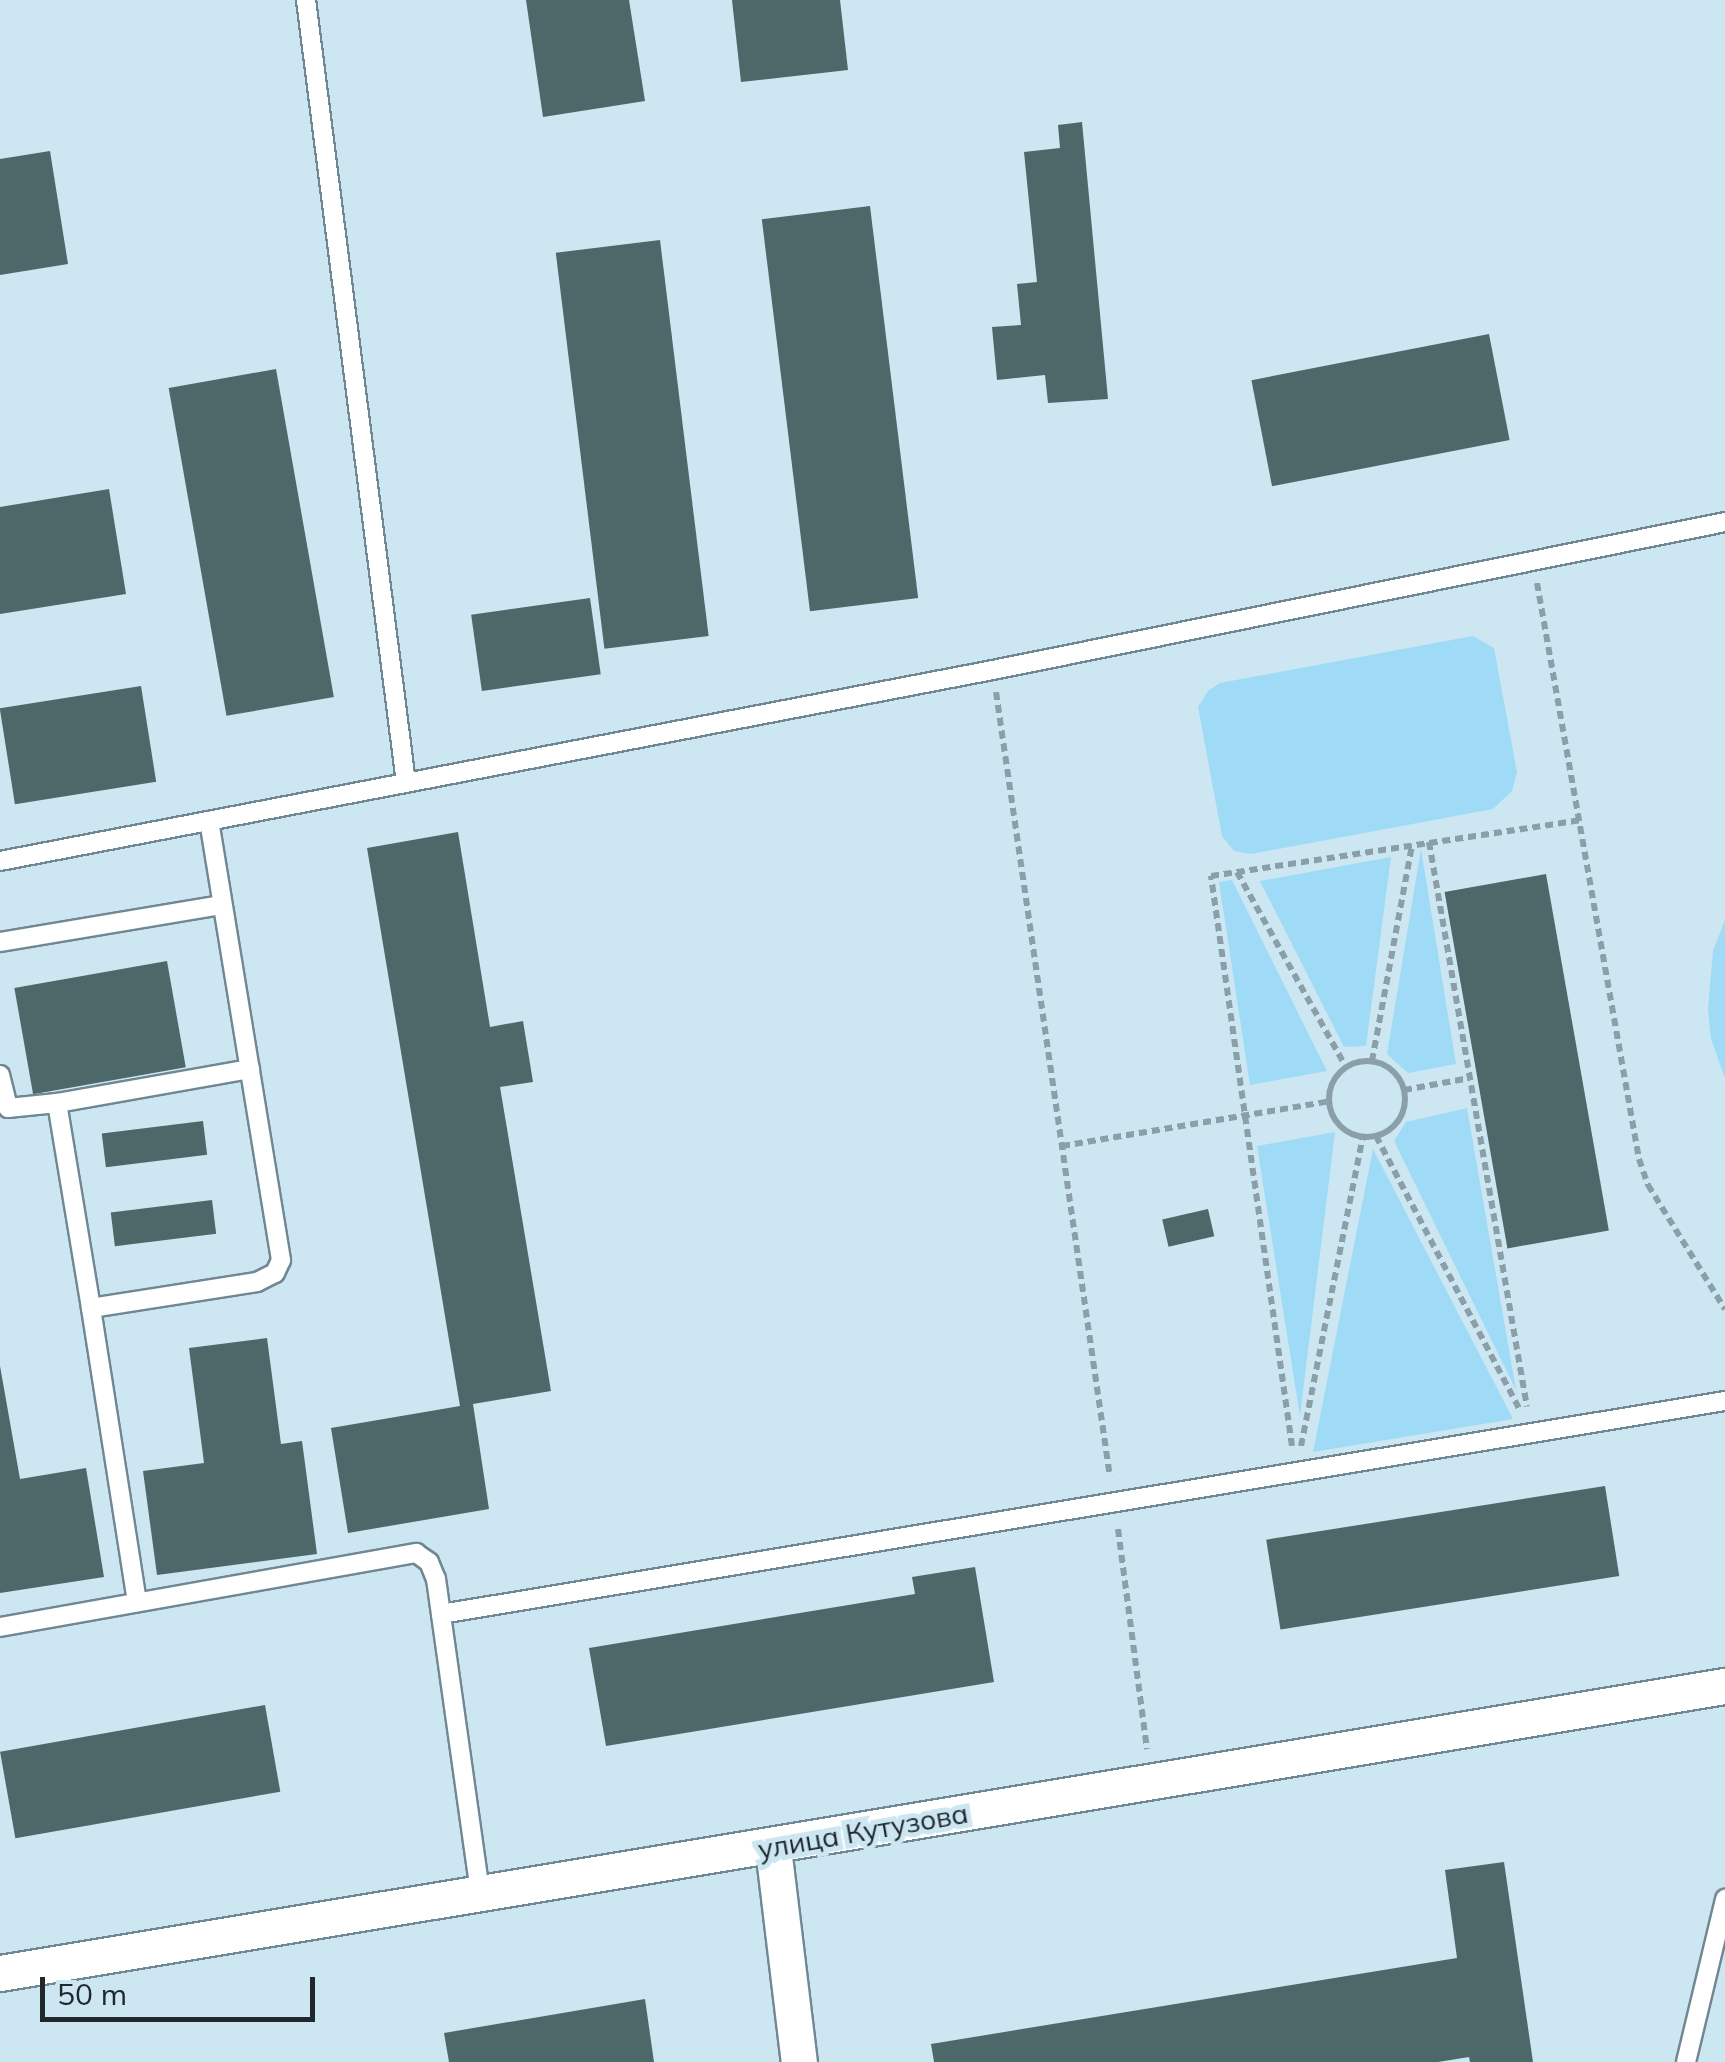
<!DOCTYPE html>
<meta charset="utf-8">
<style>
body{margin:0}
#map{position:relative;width:1725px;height:2062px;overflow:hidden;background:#cce6f2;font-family:Mulish,sans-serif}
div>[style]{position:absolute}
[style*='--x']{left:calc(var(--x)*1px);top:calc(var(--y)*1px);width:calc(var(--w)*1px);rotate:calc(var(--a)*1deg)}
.green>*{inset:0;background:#9fdbf7}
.building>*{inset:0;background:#4c6869;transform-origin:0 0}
.path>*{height:6px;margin-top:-3px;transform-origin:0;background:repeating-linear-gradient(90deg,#8b9fa8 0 8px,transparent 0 13px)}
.path>.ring{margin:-3px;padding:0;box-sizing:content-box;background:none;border:6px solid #8b9fa8;border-radius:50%}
.roads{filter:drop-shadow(2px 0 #708893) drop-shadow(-2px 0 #708893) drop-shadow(0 2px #708893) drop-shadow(0 -2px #708893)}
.lane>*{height:18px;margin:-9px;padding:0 9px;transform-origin:9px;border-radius:9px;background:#fff}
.street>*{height:35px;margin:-17.5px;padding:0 17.5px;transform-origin:17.5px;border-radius:17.5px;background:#fff}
span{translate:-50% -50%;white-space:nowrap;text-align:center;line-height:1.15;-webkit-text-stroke:10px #cce6f2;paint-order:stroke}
.street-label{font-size:28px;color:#1e282d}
.scale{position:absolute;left:40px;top:1977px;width:275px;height:45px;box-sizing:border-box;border:5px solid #1e282d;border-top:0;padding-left:12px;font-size:30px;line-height:35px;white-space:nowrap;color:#1e282d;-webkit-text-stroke:8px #cce6f2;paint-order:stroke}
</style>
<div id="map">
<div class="green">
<i style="clip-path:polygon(1473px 636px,1494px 648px,1517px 772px,1512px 791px,1493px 809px,1251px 854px,1234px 851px,1222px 836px,1198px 707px,1208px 691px,1220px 683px)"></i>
<i style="clip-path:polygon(1421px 849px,1456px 1064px,1408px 1073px,1387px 1054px)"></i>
<i style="clip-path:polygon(1391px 857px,1366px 1046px,1344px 1047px,1260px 881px)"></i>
<i style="clip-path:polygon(1232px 880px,1327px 1071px,1250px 1085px,1219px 882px)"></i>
<i style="clip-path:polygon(1725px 920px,1725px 1078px,1711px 1039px,1708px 1009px,1713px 951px)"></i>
<i style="clip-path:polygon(1467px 1108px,1516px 1390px,1394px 1141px,1406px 1122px)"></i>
<i style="clip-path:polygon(1335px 1132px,1300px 1416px,1257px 1146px)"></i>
<i style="clip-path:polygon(1373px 1149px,1513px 1419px,1313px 1452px)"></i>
</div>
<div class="building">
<i style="clip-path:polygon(526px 0,629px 0,645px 101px,543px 117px)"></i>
<i style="clip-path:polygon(732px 0,840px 0,848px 70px,741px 82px)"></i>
<i style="clip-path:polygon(1082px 122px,1108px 399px,1048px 403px,1045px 375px,997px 380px,992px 327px,1021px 325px,1017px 284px,1037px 282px,1024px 152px,1060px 148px,1058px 125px)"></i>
<i style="clip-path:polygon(50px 151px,68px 264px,0 275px,0 159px)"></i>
<i style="left:870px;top:206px;width:395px;height:109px;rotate:83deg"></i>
<i style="left:660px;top:240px;width:399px;height:105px;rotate:83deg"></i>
<i style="left:1489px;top:334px;width:108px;height:242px;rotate:79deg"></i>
<i style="left:276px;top:369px;width:333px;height:109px;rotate:80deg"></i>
<i style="clip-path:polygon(109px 489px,126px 594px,0 614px,0 507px)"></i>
<i style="left:590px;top:598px;width:77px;height:120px;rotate:82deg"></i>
<i style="left:141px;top:686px;width:97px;height:143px;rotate:81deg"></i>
<i style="clip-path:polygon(458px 832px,490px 1027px,523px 1021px,533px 1082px,500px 1087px,551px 1391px,473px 1404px,489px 1509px,348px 1533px,331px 1428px,460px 1406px,367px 848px)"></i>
<i style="left:1546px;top:874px;width:362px;height:103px;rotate:80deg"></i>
<i style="left:167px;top:961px;width:108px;height:155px;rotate:80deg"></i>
<i style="left:203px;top:1121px;width:34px;height:102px;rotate:83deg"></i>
<i style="left:212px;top:1200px;width:34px;height:102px;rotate:83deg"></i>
<i style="left:1208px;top:1209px;width:28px;height:47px;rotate:77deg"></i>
<i style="clip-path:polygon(267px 1338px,281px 1444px,302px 1441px,317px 1554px,157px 1575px,143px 1471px,204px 1463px,189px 1348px)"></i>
<i style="clip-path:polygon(0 1366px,20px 1479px,86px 1468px,104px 1577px,0 1593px)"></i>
<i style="left:1605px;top:1486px;width:91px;height:343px;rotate:81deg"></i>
<i style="clip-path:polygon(975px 1567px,994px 1682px,606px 1746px,589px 1648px,915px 1594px,912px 1577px)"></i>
<i style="left:265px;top:1705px;width:88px;height:269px;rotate:80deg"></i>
<i style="clip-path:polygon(1504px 1862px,1533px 2062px,1470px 2062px,1469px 2057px,1438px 2062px,934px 2062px,931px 2044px,1457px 1958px,1445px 1870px)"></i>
<i style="clip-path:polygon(645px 1999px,654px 2062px,449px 2062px,444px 2033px)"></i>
</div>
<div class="path">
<i style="--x:1537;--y:583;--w:585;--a:79.96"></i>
<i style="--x:1639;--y:1159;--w:28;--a:71"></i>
<i style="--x:1648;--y:1185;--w:146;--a:58.2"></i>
<i style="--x:996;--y:692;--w:793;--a:81.74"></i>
<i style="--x:1429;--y:842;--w:573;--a:80.16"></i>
<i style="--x:1237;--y:872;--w:223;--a:60.8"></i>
<i style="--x:1372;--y:1061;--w:220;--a:-79.5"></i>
<i class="ring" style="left:1329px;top:1061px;width:70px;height:70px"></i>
<i style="--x:1404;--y:1090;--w:67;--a:-10.3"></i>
<i style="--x:1376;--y:1136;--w:310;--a:62.3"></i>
<i style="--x:1062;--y:1146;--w:272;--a:-9.5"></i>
<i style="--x:1292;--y:1446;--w:576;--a:-98.09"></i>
<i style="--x:1211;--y:876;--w:373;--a:-8.6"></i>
<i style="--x:1301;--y:1446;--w:316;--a:-78.7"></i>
<i style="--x:1118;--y:1529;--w:222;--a:82.5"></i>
</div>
<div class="roads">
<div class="lane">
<i style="--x:306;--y:0;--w:789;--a:82.72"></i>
<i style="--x:0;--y:861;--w:1011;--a:-10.89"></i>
<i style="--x:993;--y:670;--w:747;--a:-11.43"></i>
<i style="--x:0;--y:942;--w:225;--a:-9.5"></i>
<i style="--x:0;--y:1075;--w:34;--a:76"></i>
<i style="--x:8;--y:1108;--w:49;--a:-5.8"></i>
<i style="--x:91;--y:1308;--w:208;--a:-99.4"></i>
<i style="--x:57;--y:1103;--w:196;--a:-10"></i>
<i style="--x:137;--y:1602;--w:298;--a:-98.9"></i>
<i style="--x:91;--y:1308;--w:168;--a:-8.9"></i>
<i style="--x:257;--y:1282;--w:20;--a:-27"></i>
<i style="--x:275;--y:1273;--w:14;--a:-65"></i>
<i style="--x:281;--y:1260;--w:445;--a:-99.3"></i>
<i style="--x:441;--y:1614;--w:1302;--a:-9.42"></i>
<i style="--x:0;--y:1627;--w:423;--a:-10.1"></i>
<i style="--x:416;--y:1553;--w:16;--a:35"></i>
<i style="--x:429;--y:1562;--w:18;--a:68"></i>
<i style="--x:436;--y:1579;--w:315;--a:82"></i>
<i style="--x:1686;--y:2062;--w:168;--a:-76.5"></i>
</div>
<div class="street">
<i style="--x:773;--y:1848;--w:216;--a:83.1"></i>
<i style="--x:0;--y:1973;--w:1749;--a:-9.45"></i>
</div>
</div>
<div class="street-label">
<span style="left:863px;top:1831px;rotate:-10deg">улица Кутузова</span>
</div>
<div class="scale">50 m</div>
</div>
